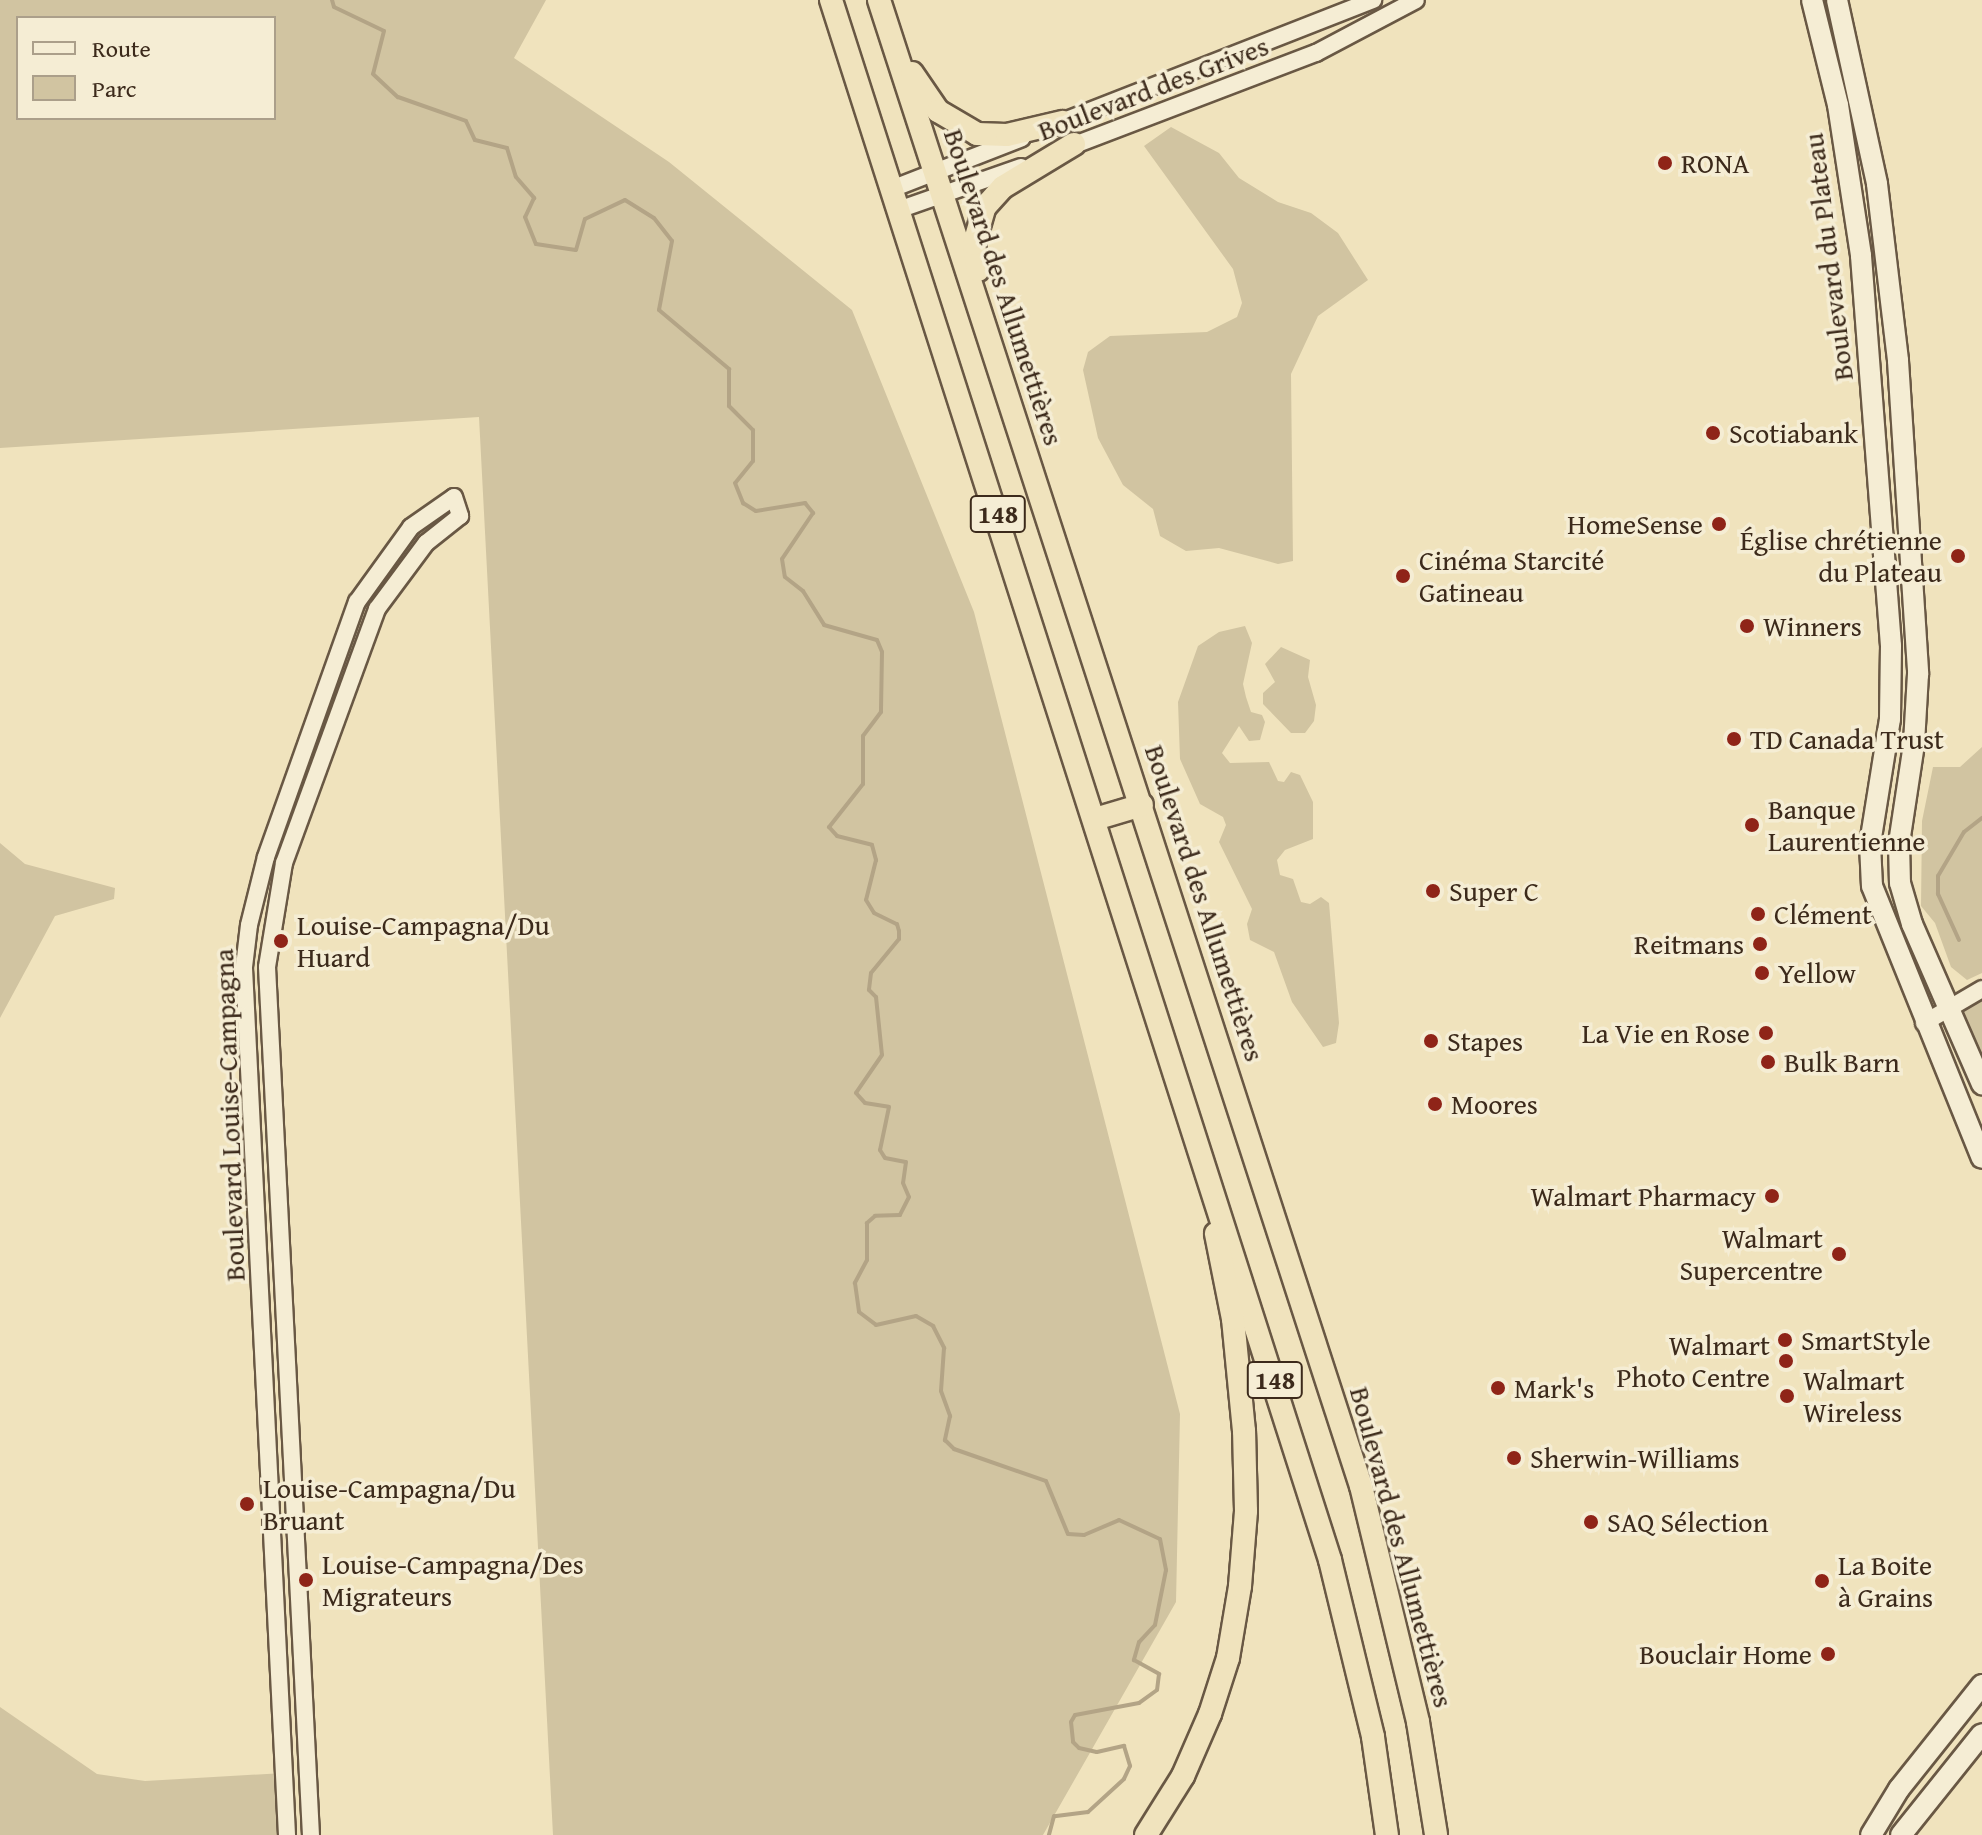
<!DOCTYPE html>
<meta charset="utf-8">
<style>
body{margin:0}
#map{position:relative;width:1982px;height:1835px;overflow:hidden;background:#f0e3bd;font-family:"Gentium Book Plus",serif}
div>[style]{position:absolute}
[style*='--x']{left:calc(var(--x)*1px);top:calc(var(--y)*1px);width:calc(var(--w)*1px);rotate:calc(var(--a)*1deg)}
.green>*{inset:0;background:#d1c4a1}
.stream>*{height:4px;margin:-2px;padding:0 2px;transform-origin:2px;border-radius:2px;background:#b3a486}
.roads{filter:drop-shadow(2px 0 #695844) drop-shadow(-2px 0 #695844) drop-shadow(0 2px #695844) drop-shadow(0 -2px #695844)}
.tertiary>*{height:16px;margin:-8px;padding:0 8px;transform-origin:8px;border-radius:8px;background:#f5edd4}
.secondary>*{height:20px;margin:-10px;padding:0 10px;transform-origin:10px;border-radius:10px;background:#f5edd4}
.trunk>*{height:22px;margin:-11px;padding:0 11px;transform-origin:11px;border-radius:11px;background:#f0e3bd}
.dots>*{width:22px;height:22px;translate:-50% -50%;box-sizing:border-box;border:4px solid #f5edd4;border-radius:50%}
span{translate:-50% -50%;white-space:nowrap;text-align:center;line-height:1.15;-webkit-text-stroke:7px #f5edd4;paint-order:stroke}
.shield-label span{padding:2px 6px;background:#f5edd4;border:2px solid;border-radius:6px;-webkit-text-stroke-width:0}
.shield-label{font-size:26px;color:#3c2a1b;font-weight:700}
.street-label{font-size:28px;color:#3c2a1b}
.poi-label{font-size:28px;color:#3c2a1b}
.left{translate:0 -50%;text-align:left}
.right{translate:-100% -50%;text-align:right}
.legend{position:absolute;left:16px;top:16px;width:260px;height:104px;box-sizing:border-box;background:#f5edd4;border:2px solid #ab9f8a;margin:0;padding:10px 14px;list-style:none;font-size:24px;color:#3c2a1b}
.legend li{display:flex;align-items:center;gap:16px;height:40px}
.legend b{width:40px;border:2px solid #ab9f8a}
</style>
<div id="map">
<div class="green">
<i style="clip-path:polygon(evenodd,0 0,546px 0,514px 58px,669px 162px,852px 310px,974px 612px,1180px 1414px,1176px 1602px,1043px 1835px,553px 1835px,479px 417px,0 448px,0 0,18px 18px,274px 18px,274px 118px,18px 118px,18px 18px)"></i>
<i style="clip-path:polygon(1171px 127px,1219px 153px,1239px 178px,1278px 202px,1311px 213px,1338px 233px,1368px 280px,1318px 316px,1291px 374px,1293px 561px,1278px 564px,1219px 548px,1186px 551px,1160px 536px,1153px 509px,1123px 485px,1098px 438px,1083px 370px,1088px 352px,1110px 336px,1207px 332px,1237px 317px,1242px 303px,1233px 269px,1144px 146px)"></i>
<i style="clip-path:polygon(1245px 626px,1252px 643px,1243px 684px,1246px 697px,1251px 712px,1262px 715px,1265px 722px,1260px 740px,1249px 741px,1239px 726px,1222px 753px,1230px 763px,1269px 762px,1278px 781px,1284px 782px,1291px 772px,1300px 775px,1313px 802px,1313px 839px,1285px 850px,1277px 860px,1280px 875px,1293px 879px,1301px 902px,1310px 904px,1321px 897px,1329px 903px,1339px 1023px,1336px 1043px,1323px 1047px,1292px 1002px,1274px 952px,1250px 940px,1247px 924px,1252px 909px,1219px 842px,1226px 825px,1223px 817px,1200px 804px,1180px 759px,1178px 702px,1198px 646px,1219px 632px)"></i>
<i style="clip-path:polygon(1281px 647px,1310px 660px,1308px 677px,1316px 705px,1314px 721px,1305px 733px,1291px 733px,1263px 704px,1263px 693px,1275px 682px,1265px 664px)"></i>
<i style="clip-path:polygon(1982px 747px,1982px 973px,1967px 980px,1951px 967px,1935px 923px,1921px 906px,1922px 821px,1933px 767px,1960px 767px)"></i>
<i style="clip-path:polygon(0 843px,25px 864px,115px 888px,114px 899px,55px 916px,0 1018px)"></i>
<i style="clip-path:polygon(1982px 989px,1982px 1084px,1948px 1008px)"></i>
<i style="clip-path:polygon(0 1707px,97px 1774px,145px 1781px,284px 1773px,287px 1835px,0 1835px)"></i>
</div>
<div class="stream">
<i style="--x:332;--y:0;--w:7;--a:74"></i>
<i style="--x:334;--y:7;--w:55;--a:25.6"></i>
<i style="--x:384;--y:31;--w:44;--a:104.3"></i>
<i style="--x:373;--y:74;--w:34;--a:43"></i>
<i style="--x:398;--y:97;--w:72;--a:19.4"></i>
<i style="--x:466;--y:121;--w:21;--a:65"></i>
<i style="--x:475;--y:140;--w:33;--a:14"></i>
<i style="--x:507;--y:148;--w:30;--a:73"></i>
<i style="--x:516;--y:177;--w:28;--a:49"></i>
<i style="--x:534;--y:198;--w:21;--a:115"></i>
<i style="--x:525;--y:217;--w:29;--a:68"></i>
<i style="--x:536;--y:244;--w:40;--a:8.5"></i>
<i style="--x:576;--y:250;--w:32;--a:-74"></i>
<i style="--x:585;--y:219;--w:44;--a:-25.4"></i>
<i style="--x:625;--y:200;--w:34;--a:32"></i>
<i style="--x:654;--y:218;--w:29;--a:52"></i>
<i style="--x:672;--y:241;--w:70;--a:100.7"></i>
<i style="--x:659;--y:310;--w:92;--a:40.1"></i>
<i style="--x:729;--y:369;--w:37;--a:90"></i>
<i style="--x:729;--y:406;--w:34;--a:45"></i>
<i style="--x:753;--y:430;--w:31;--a:90"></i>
<i style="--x:753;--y:461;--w:28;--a:129"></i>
<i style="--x:735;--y:483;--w:22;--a:68"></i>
<i style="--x:743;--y:503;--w:15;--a:32"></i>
<i style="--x:756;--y:511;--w:50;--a:-9.3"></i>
<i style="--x:805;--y:503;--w:13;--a:51"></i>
<i style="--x:813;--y:513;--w:55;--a:124"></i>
<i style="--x:782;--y:559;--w:18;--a:81"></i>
<i style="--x:785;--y:577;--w:23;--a:38"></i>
<i style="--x:803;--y:591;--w:40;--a:58"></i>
<i style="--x:824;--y:625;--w:55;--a:15.8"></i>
<i style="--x:877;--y:640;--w:13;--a:67"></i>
<i style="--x:882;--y:652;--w:60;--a:91"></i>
<i style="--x:881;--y:712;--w:30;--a:127"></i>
<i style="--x:863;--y:736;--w:48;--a:90"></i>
<i style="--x:863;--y:784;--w:55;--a:128.3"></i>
<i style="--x:829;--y:827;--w:12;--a:48"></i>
<i style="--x:837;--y:836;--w:36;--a:14"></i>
<i style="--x:872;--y:845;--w:16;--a:75"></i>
<i style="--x:876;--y:860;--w:41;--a:104"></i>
<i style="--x:866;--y:900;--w:15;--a:58"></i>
<i style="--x:874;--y:913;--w:25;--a:26"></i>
<i style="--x:897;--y:924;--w:7;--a:74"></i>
<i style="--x:899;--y:931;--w:8;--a:90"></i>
<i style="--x:899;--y:939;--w:44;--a:129.5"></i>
<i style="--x:871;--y:973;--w:17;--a:97"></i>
<i style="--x:869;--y:990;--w:10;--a:45"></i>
<i style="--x:876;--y:997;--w:58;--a:84.1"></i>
<i style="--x:882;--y:1055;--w:46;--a:124.4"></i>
<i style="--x:856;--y:1093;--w:13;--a:48"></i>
<i style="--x:865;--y:1103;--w:24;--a:9"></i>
<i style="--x:889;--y:1107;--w:44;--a:101.8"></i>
<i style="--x:880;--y:1150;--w:9;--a:58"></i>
<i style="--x:885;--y:1158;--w:21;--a:11"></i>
<i style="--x:906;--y:1162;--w:21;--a:98"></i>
<i style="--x:903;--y:1183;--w:15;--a:67"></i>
<i style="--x:909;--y:1197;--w:20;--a:117"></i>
<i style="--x:900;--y:1215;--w:25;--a:178"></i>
<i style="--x:875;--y:1216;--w:11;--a:139"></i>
<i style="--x:867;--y:1223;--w:37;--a:90"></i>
<i style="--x:867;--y:1260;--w:26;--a:118"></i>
<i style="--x:855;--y:1283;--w:29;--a:82"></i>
<i style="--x:859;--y:1312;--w:21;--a:37"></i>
<i style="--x:876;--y:1325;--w:41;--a:-12.7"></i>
<i style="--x:916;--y:1316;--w:20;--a:30"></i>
<i style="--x:933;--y:1326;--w:25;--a:63"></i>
<i style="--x:944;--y:1348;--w:43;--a:94"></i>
<i style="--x:941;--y:1391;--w:27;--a:70"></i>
<i style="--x:950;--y:1416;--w:25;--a:102"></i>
<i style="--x:945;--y:1440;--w:13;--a:45"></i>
<i style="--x:954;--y:1449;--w:97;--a:19.2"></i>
<i style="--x:1046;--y:1481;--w:57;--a:67.5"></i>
<i style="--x:1068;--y:1534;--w:16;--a:4"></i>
<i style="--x:1084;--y:1535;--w:38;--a:-23"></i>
<i style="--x:1119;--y:1520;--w:45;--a:24.9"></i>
<i style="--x:1160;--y:1539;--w:32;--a:79"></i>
<i style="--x:1166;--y:1570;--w:56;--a:101.3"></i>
<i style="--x:1155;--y:1625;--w:23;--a:133"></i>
<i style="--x:1139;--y:1642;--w:19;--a:106"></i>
<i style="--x:1134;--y:1660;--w:29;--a:29"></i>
<i style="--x:1159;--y:1674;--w:16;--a:97"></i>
<i style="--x:1157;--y:1690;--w:22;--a:144"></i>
<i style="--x:1139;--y:1703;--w:65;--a:169.4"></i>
<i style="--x:1075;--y:1715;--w:8;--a:120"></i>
<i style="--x:1071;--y:1722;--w:20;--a:84"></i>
<i style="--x:1073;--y:1742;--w:8;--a:45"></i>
<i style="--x:1079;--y:1748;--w:18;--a:13"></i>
<i style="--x:1097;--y:1752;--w:28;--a:-13"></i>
<i style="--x:1124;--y:1746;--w:21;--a:73"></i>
<i style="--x:1130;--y:1766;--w:14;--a:115"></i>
<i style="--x:1124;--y:1779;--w:49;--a:137.5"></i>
<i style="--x:1088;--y:1812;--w:34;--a:173"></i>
<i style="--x:1054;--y:1816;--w:20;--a:105"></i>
<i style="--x:1959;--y:940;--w:51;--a:-114.5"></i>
<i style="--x:1938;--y:894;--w:18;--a:-90"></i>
<i style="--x:1938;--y:876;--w:51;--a:-59.4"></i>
<i style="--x:1964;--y:832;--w:23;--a:-38"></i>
</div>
<div class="roads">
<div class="tertiary">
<i style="--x:1054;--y:125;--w:343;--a:-21.4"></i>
<i style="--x:1064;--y:149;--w:270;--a:-20.9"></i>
<i style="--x:1316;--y:53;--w:113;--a:-27.9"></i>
<i style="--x:894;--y:188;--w:137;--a:-21.3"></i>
<i style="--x:901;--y:209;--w:127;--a:-19.3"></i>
<i style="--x:1924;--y:1023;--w:67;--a:-30.4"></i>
<i style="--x:287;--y:1835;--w:869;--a:-92.84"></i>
<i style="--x:244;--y:967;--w:42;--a:-83.2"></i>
<i style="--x:249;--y:925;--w:70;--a:-76"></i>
<i style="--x:266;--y:857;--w:271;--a:-70.4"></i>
<i style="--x:357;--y:602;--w:92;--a:-54.2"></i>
<i style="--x:411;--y:527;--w:52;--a:-34.9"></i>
<i style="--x:454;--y:497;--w:20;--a:72"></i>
<i style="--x:460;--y:516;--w:43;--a:141.5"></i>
<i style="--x:426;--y:543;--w:82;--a:126.6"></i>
<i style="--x:377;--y:609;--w:270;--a:110.1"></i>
<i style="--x:284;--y:863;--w:105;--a:99.3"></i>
<i style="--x:267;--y:967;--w:869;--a:87.1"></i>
</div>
<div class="secondary">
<i style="--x:1812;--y:0;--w:108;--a:76.1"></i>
<i style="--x:1838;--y:105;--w:153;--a:81.3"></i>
<i style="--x:1861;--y:256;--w:391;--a:85.6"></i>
<i style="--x:1891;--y:646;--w:73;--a:90.8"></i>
<i style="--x:1890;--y:719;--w:127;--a:99.1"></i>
<i style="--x:1870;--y:844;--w:42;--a:87.3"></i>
<i style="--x:1872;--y:886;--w:293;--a:68"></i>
<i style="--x:1837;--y:0;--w:188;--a:77.7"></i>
<i style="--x:1877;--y:184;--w:178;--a:83.2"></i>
<i style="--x:1898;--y:361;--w:314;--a:86.3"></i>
<i style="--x:1918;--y:674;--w:70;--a:93.3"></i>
<i style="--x:1914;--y:744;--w:100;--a:98.6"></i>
<i style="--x:1899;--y:843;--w:40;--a:88.6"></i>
<i style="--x:1900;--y:883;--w:43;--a:73.7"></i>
<i style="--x:1912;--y:924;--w:175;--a:66.4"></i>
<i style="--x:1871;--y:1835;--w:54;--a:-58.7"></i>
<i style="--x:1899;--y:1789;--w:133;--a:-51.4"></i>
<i style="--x:1901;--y:1835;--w:129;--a:-51.3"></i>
</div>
<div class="trunk">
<i style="--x:831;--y:0;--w:1638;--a:72.26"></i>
<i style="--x:1330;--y:1560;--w:182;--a:76.3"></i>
<i style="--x:1373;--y:1737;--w:99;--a:81.9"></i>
<i style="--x:879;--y:0;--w:1562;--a:72.03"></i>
<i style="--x:1361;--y:1486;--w:243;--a:76.4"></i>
<i style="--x:1418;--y:1722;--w:114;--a:80.9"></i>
<i style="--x:912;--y:73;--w:46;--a:55.6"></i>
<i style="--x:938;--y:111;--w:45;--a:30.5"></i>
<i style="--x:977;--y:134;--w:30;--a:2"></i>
<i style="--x:1007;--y:135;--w:57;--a:-13.3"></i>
<i style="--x:978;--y:270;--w:26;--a:-99"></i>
<i style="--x:974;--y:244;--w:37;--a:-74"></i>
<i style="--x:984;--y:208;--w:28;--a:-48"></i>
<i style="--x:1003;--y:187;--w:83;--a:-31.2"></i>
<i style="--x:1095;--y:819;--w:49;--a:-16.6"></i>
<i style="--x:1146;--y:1835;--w:70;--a:-57.9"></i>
<i style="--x:1183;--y:1776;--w:68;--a:-66.5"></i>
<i style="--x:1210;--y:1714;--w:59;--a:-72.2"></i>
<i style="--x:1228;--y:1658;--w:73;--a:-80.5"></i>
<i style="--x:1240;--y:1586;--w:75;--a:-85.4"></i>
<i style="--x:1246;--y:1511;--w:80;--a:-91.4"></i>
<i style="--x:1244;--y:1431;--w:113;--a:-95.6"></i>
<i style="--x:1233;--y:1319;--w:87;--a:-101.3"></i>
</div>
</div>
<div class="dots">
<i style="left:1665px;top:163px;background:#8f2418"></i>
<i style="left:1713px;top:433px;background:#8f2418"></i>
<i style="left:1719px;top:524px;background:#8f2418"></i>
<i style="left:1958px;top:556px;background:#8f2418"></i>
<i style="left:1403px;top:576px;background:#8f2418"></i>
<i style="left:1747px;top:626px;background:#8f2418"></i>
<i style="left:1734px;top:739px;background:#8f2418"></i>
<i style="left:1752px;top:825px;background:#8f2418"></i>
<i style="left:1433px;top:891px;background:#8f2418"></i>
<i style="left:1758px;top:914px;background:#8f2418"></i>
<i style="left:281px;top:941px;background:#8f2418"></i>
<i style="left:1760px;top:944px;background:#8f2418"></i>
<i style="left:1762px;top:973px;background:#8f2418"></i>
<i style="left:1766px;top:1033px;background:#8f2418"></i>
<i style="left:1431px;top:1041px;background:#8f2418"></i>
<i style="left:1768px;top:1062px;background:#8f2418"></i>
<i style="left:1435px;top:1104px;background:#8f2418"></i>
<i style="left:1772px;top:1196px;background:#8f2418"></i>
<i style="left:1839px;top:1254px;background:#8f2418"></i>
<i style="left:1785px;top:1340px;background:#8f2418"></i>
<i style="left:1786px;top:1361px;background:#8f2418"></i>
<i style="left:1498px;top:1388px;background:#8f2418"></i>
<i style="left:1787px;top:1396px;background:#8f2418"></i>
<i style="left:1514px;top:1458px;background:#8f2418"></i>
<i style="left:247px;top:1504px;background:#8f2418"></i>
<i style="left:1591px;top:1522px;background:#8f2418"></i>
<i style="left:306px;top:1580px;background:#8f2418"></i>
<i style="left:1822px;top:1581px;background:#8f2418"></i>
<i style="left:1828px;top:1654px;background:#8f2418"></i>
</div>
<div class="shield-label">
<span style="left:998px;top:514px">148</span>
<span style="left:1275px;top:1380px">148</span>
</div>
<div class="street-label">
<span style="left:1153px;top:88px;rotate:-21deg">Boulevard des Grives</span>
<span style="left:1828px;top:257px;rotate:-97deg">Boulevard du Plateau</span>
<span style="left:1004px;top:287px;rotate:72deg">Boulevard des Allumettières</span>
<span style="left:1205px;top:903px;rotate:72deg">Boulevard des Allumettières</span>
<span style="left:229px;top:1115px;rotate:-92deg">Boulevard Louise-Campagna</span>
<span style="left:1402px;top:1547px;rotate:75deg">Boulevard des Allumettières</span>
</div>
<div class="poi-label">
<span class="left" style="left:1681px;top:163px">RONA</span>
<span class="left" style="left:1729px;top:433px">Scotiabank</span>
<span class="right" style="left:1703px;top:524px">HomeSense</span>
<span class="right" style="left:1942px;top:556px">Église chrétienne<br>du Plateau</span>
<span class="left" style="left:1419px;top:576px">Cinéma Starcité<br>Gatineau</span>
<span class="left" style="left:1763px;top:626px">Winners</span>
<span class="left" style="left:1750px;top:739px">TD Canada Trust</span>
<span class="left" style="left:1768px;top:825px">Banque<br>Laurentienne</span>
<span class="left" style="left:1449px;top:891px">Super C</span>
<span class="left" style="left:1774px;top:914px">Clément</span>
<span class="left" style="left:297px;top:941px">Louise-Campagna/Du<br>Huard</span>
<span class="right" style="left:1744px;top:944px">Reitmans</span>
<span class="left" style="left:1778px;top:973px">Yellow</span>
<span class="right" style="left:1750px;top:1033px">La Vie en Rose</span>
<span class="left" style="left:1447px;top:1041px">Stapes</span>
<span class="left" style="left:1784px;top:1062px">Bulk Barn</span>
<span class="left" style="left:1451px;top:1104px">Moores</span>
<span class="right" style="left:1756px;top:1196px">Walmart Pharmacy</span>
<span class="right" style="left:1823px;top:1254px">Walmart<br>Supercentre</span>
<span class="left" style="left:1801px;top:1340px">SmartStyle</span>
<span class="right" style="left:1770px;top:1361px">Walmart<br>Photo Centre</span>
<span class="left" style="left:1803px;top:1396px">Walmart<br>Wireless</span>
<span class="left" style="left:1514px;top:1388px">Mark's</span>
<span class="left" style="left:1530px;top:1458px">Sherwin-Williams</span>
<span class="left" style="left:263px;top:1504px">Louise-Campagna/Du<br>Bruant</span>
<span class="left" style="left:1607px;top:1522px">SAQ Sélection</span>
<span class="left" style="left:322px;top:1580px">Louise-Campagna/Des<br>Migrateurs</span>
<span class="left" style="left:1838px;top:1581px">La Boite<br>à Grains</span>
<span class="right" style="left:1812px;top:1654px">Bouclair Home</span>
</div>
<ul class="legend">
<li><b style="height:10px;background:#f5edd4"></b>Route</li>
<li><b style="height:22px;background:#d1c4a1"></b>Parc</li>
</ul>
</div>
